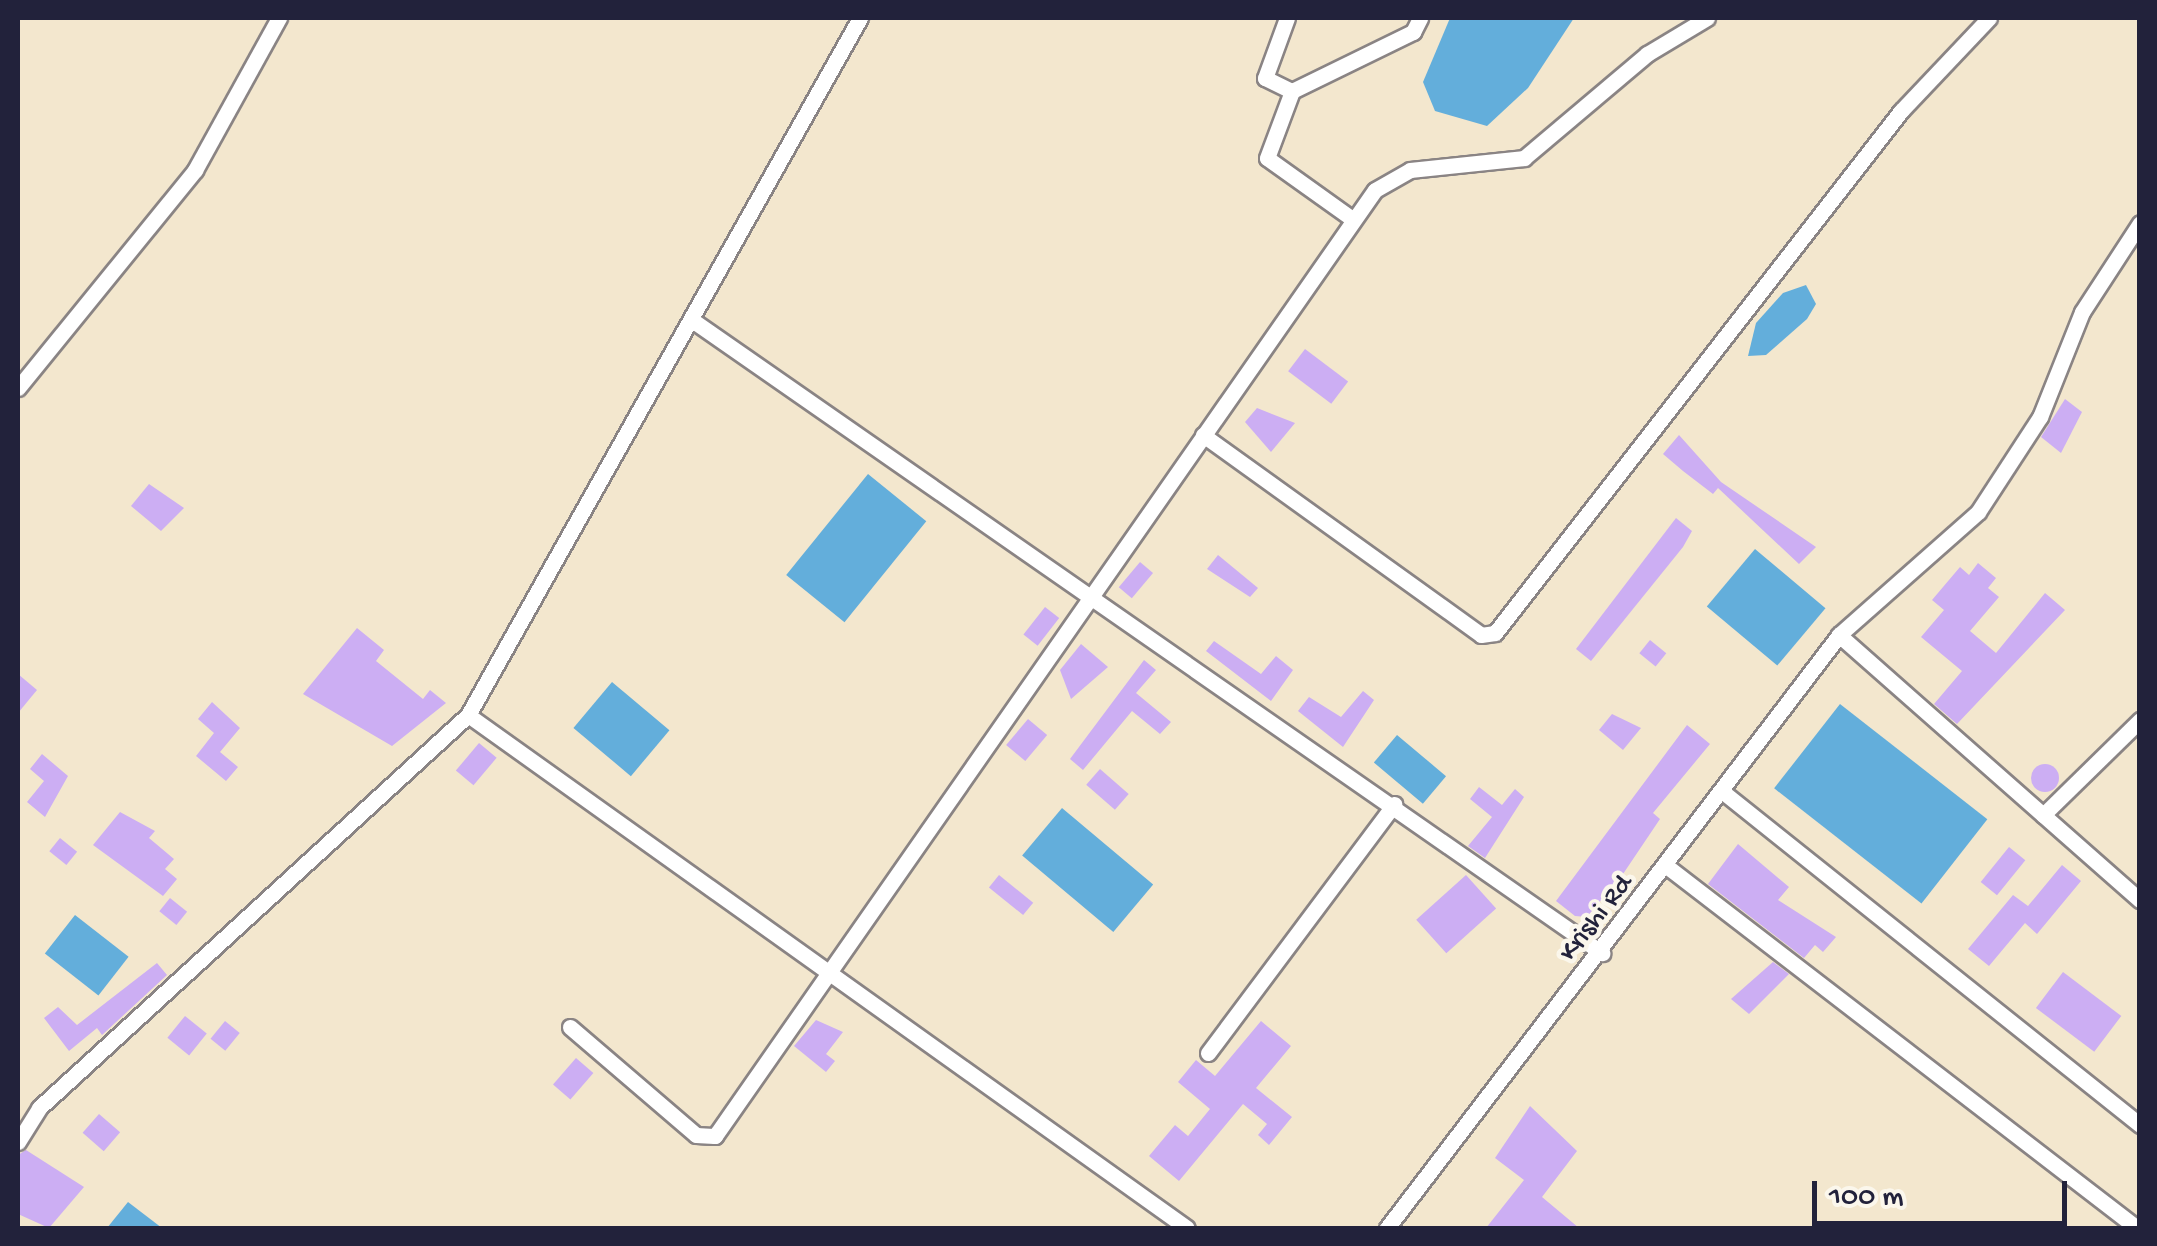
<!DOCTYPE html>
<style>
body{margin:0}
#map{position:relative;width:2157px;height:1246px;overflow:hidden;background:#f3e7ce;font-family:"Gochi Hand",sans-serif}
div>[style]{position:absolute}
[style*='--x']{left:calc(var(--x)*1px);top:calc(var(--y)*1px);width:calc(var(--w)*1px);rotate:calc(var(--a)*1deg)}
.water>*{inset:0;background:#63aedb;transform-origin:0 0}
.building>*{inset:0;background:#ccaef3;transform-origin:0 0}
.round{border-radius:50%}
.roads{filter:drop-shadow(2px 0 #8a8484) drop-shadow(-2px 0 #8a8484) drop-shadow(0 2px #8a8484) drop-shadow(0 -2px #8a8484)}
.street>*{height:15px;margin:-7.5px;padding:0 7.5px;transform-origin:7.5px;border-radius:7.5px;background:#fff}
span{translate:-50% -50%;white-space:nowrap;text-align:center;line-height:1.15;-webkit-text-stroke:9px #fbf7ec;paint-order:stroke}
.street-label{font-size:28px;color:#22223b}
.frame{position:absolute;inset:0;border:20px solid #22223b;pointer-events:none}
.scale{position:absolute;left:1812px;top:1181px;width:255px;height:45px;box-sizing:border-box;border:5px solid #22223b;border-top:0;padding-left:12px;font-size:30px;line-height:35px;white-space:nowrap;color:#22223b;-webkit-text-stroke:8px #fbf7ec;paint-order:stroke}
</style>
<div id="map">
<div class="water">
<i style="clip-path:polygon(1450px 18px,1574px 18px,1528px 88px,1487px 126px,1435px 111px,1423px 82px)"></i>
<i style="clip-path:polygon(1806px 285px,1816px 304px,1807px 319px,1766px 355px,1748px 356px,1756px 323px,1783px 293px)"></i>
<i style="left:868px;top:474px;width:75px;height:130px;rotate:39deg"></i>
<i style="left:1755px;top:549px;width:92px;height:75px;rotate:40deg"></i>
<i style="left:612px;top:682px;width:75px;height:60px;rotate:40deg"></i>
<i style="left:1840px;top:704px;width:187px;height:107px;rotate:38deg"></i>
<i style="left:1397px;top:735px;width:64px;height:36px;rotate:40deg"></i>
<i style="left:1062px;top:808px;width:119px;height:62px;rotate:40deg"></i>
<i style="left:75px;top:915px;width:68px;height:49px;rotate:38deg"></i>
<i style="clip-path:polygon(128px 1202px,162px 1228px,107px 1228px)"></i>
</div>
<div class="building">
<i style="left:1305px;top:349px;width:54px;height:28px;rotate:37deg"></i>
<i style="clip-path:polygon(2065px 399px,2082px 412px,2061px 453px,2041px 437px)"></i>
<i style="clip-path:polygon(1257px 408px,1295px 423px,1271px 452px,1245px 422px)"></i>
<i style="clip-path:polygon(1679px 435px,1721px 482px,1816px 547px,1799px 564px,1718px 488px,1713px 494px,1683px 471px,1663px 454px)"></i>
<i style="clip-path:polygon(149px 484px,184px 508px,161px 531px,131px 506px)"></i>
<i style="clip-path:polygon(1676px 518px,1692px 531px,1683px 547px,1591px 661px,1576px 649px)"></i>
<i style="clip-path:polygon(1218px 555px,1258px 588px,1250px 597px,1207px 569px)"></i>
<i style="left:1140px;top:562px;width:17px;height:33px;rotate:40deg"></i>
<i style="clip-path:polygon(1978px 563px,1996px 578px,1988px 588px,1999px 597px,1970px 631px,1996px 653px,2045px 593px,2065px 610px,1957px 724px,1934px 704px,1962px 671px,1921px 637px,1944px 610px,1932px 600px,1960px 567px,1969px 575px)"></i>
<i style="left:1045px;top:607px;width:18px;height:35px;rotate:38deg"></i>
<i style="clip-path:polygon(357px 628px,384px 650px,376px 661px,423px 699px,430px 690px,446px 703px,392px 746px,303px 694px)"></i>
<i style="left:1650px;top:640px;width:21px;height:17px;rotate:39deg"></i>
<i style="clip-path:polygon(1214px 641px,1261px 674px,1276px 656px,1293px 670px,1271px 701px,1206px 651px)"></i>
<i style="clip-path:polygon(1081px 644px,1108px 667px,1071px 699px,1060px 670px)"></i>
<i style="clip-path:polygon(1144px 660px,1156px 670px,1136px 693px,1171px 722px,1160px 734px,1132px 711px,1083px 770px,1070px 759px)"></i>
<i style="clip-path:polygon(18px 674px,37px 690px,18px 713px)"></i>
<i style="clip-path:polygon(1363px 691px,1374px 700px,1343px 747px,1298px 711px,1309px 697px,1341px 717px)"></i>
<i style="clip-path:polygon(212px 702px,240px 728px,220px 752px,238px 767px,226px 781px,196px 756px,214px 733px,198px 719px)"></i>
<i style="clip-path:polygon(1612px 714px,1641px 728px,1623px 750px,1599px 730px)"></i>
<i style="left:1028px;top:719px;width:25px;height:34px;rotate:40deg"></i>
<i style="clip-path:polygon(1687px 725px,1710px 744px,1653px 813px,1660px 819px,1623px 874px,1587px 917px,1575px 916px,1556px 901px)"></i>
<i style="left:479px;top:743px;width:23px;height:36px;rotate:40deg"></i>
<i style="clip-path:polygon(42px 754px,68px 776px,45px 817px,27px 802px,44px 781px,30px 769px)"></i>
<i class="round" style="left:2031px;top:764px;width:28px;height:28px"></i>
<i style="left:1100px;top:769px;width:38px;height:21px;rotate:41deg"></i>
<i style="clip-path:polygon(1479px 787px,1502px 805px,1515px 789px,1524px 797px,1485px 858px,1468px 846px,1492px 817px,1470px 799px)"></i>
<i style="clip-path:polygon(120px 812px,155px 831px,149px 838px,174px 859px,165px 869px,177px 879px,163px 896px,93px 845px)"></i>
<i style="left:60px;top:838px;width:22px;height:17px;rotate:39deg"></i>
<i style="clip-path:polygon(1738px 844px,1789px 887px,1778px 900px,1836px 937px,1823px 952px,1815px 945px,1804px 958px,1708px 884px)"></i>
<i style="left:2009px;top:847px;width:21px;height:45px;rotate:39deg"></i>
<i style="clip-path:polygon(2062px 865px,2081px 881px,2037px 934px,2025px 923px,1989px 966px,1968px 949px,2013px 895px,2028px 906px)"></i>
<i style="left:999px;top:875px;width:44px;height:16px;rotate:39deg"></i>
<i style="left:1466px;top:875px;width:45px;height:67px;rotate:48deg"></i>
<i style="left:170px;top:898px;width:22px;height:17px;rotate:39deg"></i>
<i style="clip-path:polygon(1773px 962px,1789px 974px,1749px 1014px,1731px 999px)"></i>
<i style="clip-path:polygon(157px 963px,167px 975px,102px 1035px,97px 1028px,69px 1051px,44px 1018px,58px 1007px,77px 1025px)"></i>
<i style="left:2063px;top:972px;width:73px;height:45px;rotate:37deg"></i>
<i style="left:185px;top:1016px;width:28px;height:28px;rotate:39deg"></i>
<i style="clip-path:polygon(816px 1020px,843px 1032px,826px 1054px,835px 1061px,826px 1072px,794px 1046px)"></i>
<i style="left:225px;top:1021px;width:19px;height:23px;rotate:39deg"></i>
<i style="clip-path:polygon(1261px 1021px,1291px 1046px,1256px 1088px,1292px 1117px,1269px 1145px,1258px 1135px,1267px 1124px,1243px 1104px,1179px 1181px,1149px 1156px,1175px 1125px,1188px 1136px,1210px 1109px,1178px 1082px,1196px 1060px,1215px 1076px)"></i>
<i style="left:576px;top:1058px;width:23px;height:35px;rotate:41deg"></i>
<i style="clip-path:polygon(1530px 1106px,1577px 1151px,1542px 1197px,1579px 1228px,1486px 1228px,1524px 1180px,1495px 1158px)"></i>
<i style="left:99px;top:1114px;width:28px;height:25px;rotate:41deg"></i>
<i style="clip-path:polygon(26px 1150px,84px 1187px,49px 1228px,18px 1214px,18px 1155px)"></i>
</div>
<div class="roads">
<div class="street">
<i style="--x:1287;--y:18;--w:64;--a:110.1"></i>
<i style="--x:1265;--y:78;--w:30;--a:26"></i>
<i style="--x:1351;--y:218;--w:103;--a:-144.5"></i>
<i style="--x:1267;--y:158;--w:72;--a:-69.5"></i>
<i style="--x:1292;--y:91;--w:135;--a:-26"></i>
<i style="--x:1413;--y:32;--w:16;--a:-63"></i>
<i style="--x:2140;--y:223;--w:106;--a:123.1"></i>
<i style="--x:2082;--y:312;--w:113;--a:111.8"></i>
<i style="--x:2040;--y:417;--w:113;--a:123.1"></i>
<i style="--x:1978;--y:512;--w:186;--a:138.5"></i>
<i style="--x:1839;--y:635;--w:401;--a:41.4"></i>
<i style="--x:692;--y:320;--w:1109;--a:34.82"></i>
<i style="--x:18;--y:388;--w:281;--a:-50.9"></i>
<i style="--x:195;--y:170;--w:174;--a:-61.1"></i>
<i style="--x:1203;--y:435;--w:342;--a:35.7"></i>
<i style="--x:1481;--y:635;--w:14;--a:-8"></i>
<i style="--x:1495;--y:633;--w:661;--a:-52.13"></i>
<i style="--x:1901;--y:111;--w:128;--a:-46.6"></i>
<i style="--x:468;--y:715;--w:883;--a:35.51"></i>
<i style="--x:1723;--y:792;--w:534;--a:38.61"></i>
<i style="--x:2043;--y:815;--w:136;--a:-44.4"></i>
<i style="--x:1669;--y:868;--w:590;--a:37.57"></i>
<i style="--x:570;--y:1027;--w:166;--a:40.6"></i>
<i style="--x:696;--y:1135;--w:19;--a:3"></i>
<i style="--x:715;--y:1136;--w:1153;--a:-55.1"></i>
<i style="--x:1375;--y:190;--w:40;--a:-29.7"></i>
<i style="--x:1410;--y:170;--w:115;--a:-6"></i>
<i style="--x:1524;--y:158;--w:161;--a:-40.2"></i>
<i style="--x:1647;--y:54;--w:70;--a:-31"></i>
<i style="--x:1208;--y:1053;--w:311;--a:-53.2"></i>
<i style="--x:18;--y:1142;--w:40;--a:-58"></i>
<i style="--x:39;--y:1108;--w:582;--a:-42.49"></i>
<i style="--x:468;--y:715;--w:800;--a:-60.65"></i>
<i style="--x:1387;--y:1228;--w:746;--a:-52.68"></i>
</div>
</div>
<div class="street-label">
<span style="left:1597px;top:919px;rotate:-52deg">Krishi Rd</span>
</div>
<div class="frame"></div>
<div class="scale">100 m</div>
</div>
